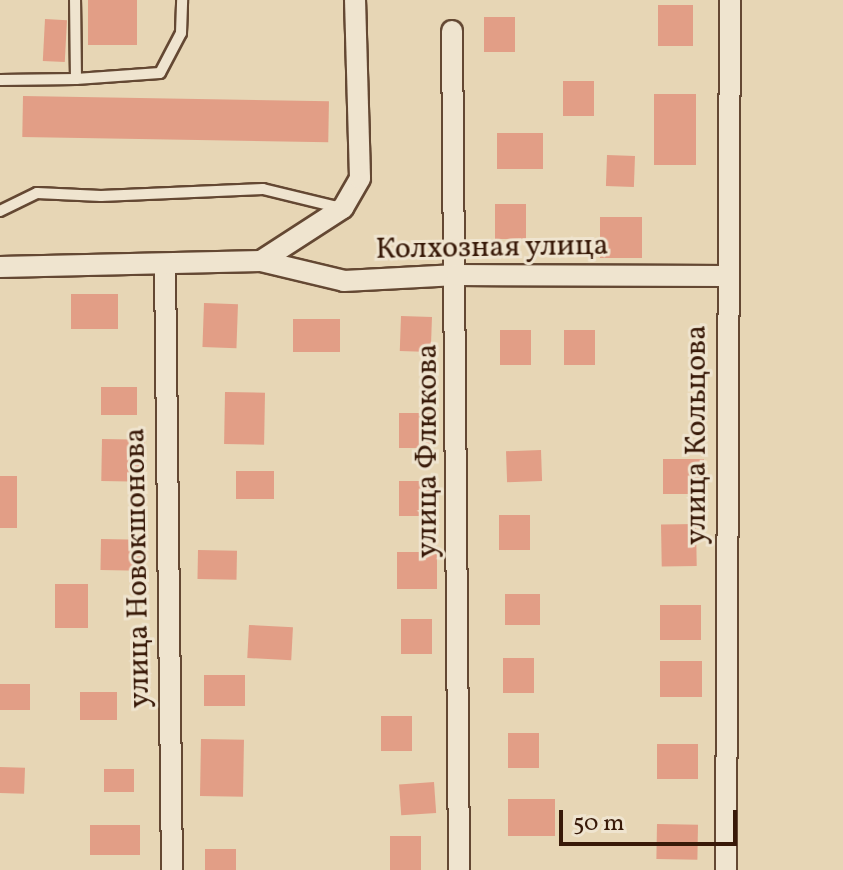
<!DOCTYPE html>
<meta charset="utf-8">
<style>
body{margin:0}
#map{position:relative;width:843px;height:870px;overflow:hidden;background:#e7d6b5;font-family:Vollkorn,serif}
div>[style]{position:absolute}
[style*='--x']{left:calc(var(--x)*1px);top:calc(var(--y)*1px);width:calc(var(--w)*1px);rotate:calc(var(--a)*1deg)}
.building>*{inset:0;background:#e29e86;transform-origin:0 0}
.roads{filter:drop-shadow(2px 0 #644833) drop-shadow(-2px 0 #644833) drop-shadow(0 2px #644833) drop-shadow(0 -2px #644833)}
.service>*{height:10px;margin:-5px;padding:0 5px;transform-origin:5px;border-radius:5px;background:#efe4cf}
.minor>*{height:20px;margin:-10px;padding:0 10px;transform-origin:10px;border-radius:10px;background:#efe4cf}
span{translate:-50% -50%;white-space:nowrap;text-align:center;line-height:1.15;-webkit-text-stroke:6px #efe4cf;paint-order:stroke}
.street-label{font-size:30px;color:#381908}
.scale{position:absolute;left:559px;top:810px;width:178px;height:36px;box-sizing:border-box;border:4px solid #381908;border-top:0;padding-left:10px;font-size:24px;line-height:28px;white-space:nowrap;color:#381908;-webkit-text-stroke:6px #efe4cf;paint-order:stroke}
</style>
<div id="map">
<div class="building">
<i style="left:88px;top:0;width:49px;height:45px"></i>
<i style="left:658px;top:5px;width:35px;height:41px"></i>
<i style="left:484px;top:17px;width:31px;height:35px"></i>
<i style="left:45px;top:19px;width:22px;height:42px;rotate:3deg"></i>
<i style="left:563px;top:81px;width:31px;height:35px"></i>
<i style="left:654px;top:94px;width:42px;height:71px"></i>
<i style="left:23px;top:96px;width:306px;height:41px;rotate:1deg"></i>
<i style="left:497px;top:133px;width:46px;height:36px"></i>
<i style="left:607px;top:155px;width:28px;height:31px;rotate:2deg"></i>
<i style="left:495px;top:204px;width:31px;height:35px"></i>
<i style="left:642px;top:217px;width:41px;height:42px;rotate:90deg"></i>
<i style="left:71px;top:294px;width:47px;height:35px"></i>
<i style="left:204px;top:303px;width:34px;height:44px;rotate:2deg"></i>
<i style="left:401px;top:316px;width:31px;height:35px;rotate:2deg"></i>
<i style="left:293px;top:319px;width:47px;height:33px"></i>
<i style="left:500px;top:330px;width:31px;height:35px"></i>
<i style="left:564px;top:330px;width:31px;height:35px"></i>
<i style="left:101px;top:387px;width:36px;height:28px"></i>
<i style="left:225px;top:392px;width:40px;height:52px;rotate:1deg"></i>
<i style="left:399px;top:413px;width:31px;height:35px"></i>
<i style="left:102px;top:439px;width:43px;height:42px;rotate:1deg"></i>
<i style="left:541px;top:450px;width:31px;height:35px;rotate:88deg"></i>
<i style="left:663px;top:459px;width:41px;height:35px"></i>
<i style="left:236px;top:471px;width:38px;height:28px"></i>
<i style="left:0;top:476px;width:17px;height:52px"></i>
<i style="left:399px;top:481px;width:31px;height:35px"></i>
<i style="left:499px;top:515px;width:31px;height:35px"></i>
<i style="left:696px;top:524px;width:42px;height:35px;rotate:89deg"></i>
<i style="left:101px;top:539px;width:41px;height:31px;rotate:1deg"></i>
<i style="left:198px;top:550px;width:39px;height:29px;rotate:1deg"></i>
<i style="left:397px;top:552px;width:40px;height:37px"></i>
<i style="left:55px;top:584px;width:33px;height:44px"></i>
<i style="left:505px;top:594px;width:35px;height:31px"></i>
<i style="left:660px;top:605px;width:41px;height:35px"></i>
<i style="left:401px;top:619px;width:31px;height:35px"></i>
<i style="left:249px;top:625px;width:44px;height:33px;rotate:3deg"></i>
<i style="left:503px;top:658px;width:31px;height:35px"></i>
<i style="left:702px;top:661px;width:36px;height:42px;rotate:90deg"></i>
<i style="left:204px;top:675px;width:41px;height:31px"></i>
<i style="left:0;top:684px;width:30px;height:26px"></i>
<i style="left:80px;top:692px;width:37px;height:28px"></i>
<i style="left:381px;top:716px;width:31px;height:35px"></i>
<i style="left:508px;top:733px;width:31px;height:35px"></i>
<i style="left:201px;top:739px;width:43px;height:57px;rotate:1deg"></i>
<i style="left:657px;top:744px;width:41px;height:35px"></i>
<i style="left:0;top:767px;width:25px;height:26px;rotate:2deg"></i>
<i style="left:104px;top:769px;width:30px;height:23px"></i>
<i style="left:434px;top:782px;width:31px;height:35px;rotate:86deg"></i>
<i style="left:508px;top:799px;width:47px;height:37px"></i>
<i style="left:657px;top:824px;width:41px;height:35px;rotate:1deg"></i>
<i style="left:90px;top:825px;width:50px;height:30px"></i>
<i style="left:390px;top:836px;width:31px;height:34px"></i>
<i style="left:205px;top:849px;width:31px;height:21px"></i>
</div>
<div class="roads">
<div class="service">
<i style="--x:76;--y:79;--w:84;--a:-4.1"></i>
<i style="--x:160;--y:73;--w:45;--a:-62.3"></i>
<i style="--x:181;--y:33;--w:33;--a:-88"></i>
<i style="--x:0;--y:80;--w:76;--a:-0.8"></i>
<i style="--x:76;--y:79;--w:79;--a:-90.7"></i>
<i style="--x:0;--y:211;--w:41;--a:-25.9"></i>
<i style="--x:37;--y:193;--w:64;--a:2.7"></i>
<i style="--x:101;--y:196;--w:162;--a:-2.5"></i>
<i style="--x:263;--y:189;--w:80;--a:13.7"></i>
</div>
<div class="minor">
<i style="--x:452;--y:31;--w:839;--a:89.52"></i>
<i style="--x:261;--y:261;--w:98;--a:-32.9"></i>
<i style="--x:343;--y:208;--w:34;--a:-60"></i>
<i style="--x:360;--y:178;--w:178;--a:-91.6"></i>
<i style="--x:165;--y:265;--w:605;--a:89.34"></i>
<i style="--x:0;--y:267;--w:261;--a:-1.3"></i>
<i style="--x:261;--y:261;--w:85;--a:13.5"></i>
<i style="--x:344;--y:281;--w:113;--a:-3"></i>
<i style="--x:457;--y:275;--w:270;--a:0.2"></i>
<i style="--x:726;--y:870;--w:870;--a:-89.74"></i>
</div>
</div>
<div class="street-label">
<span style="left:492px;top:248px;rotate:-1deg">Колхозная улица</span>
<span style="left:697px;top:435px;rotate:-90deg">улица Кольцова</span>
<span style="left:428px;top:451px;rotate:-90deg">улица Флюкова</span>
<span style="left:138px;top:568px;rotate:-91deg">улица Новокшонова</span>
</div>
<div class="scale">50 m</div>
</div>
